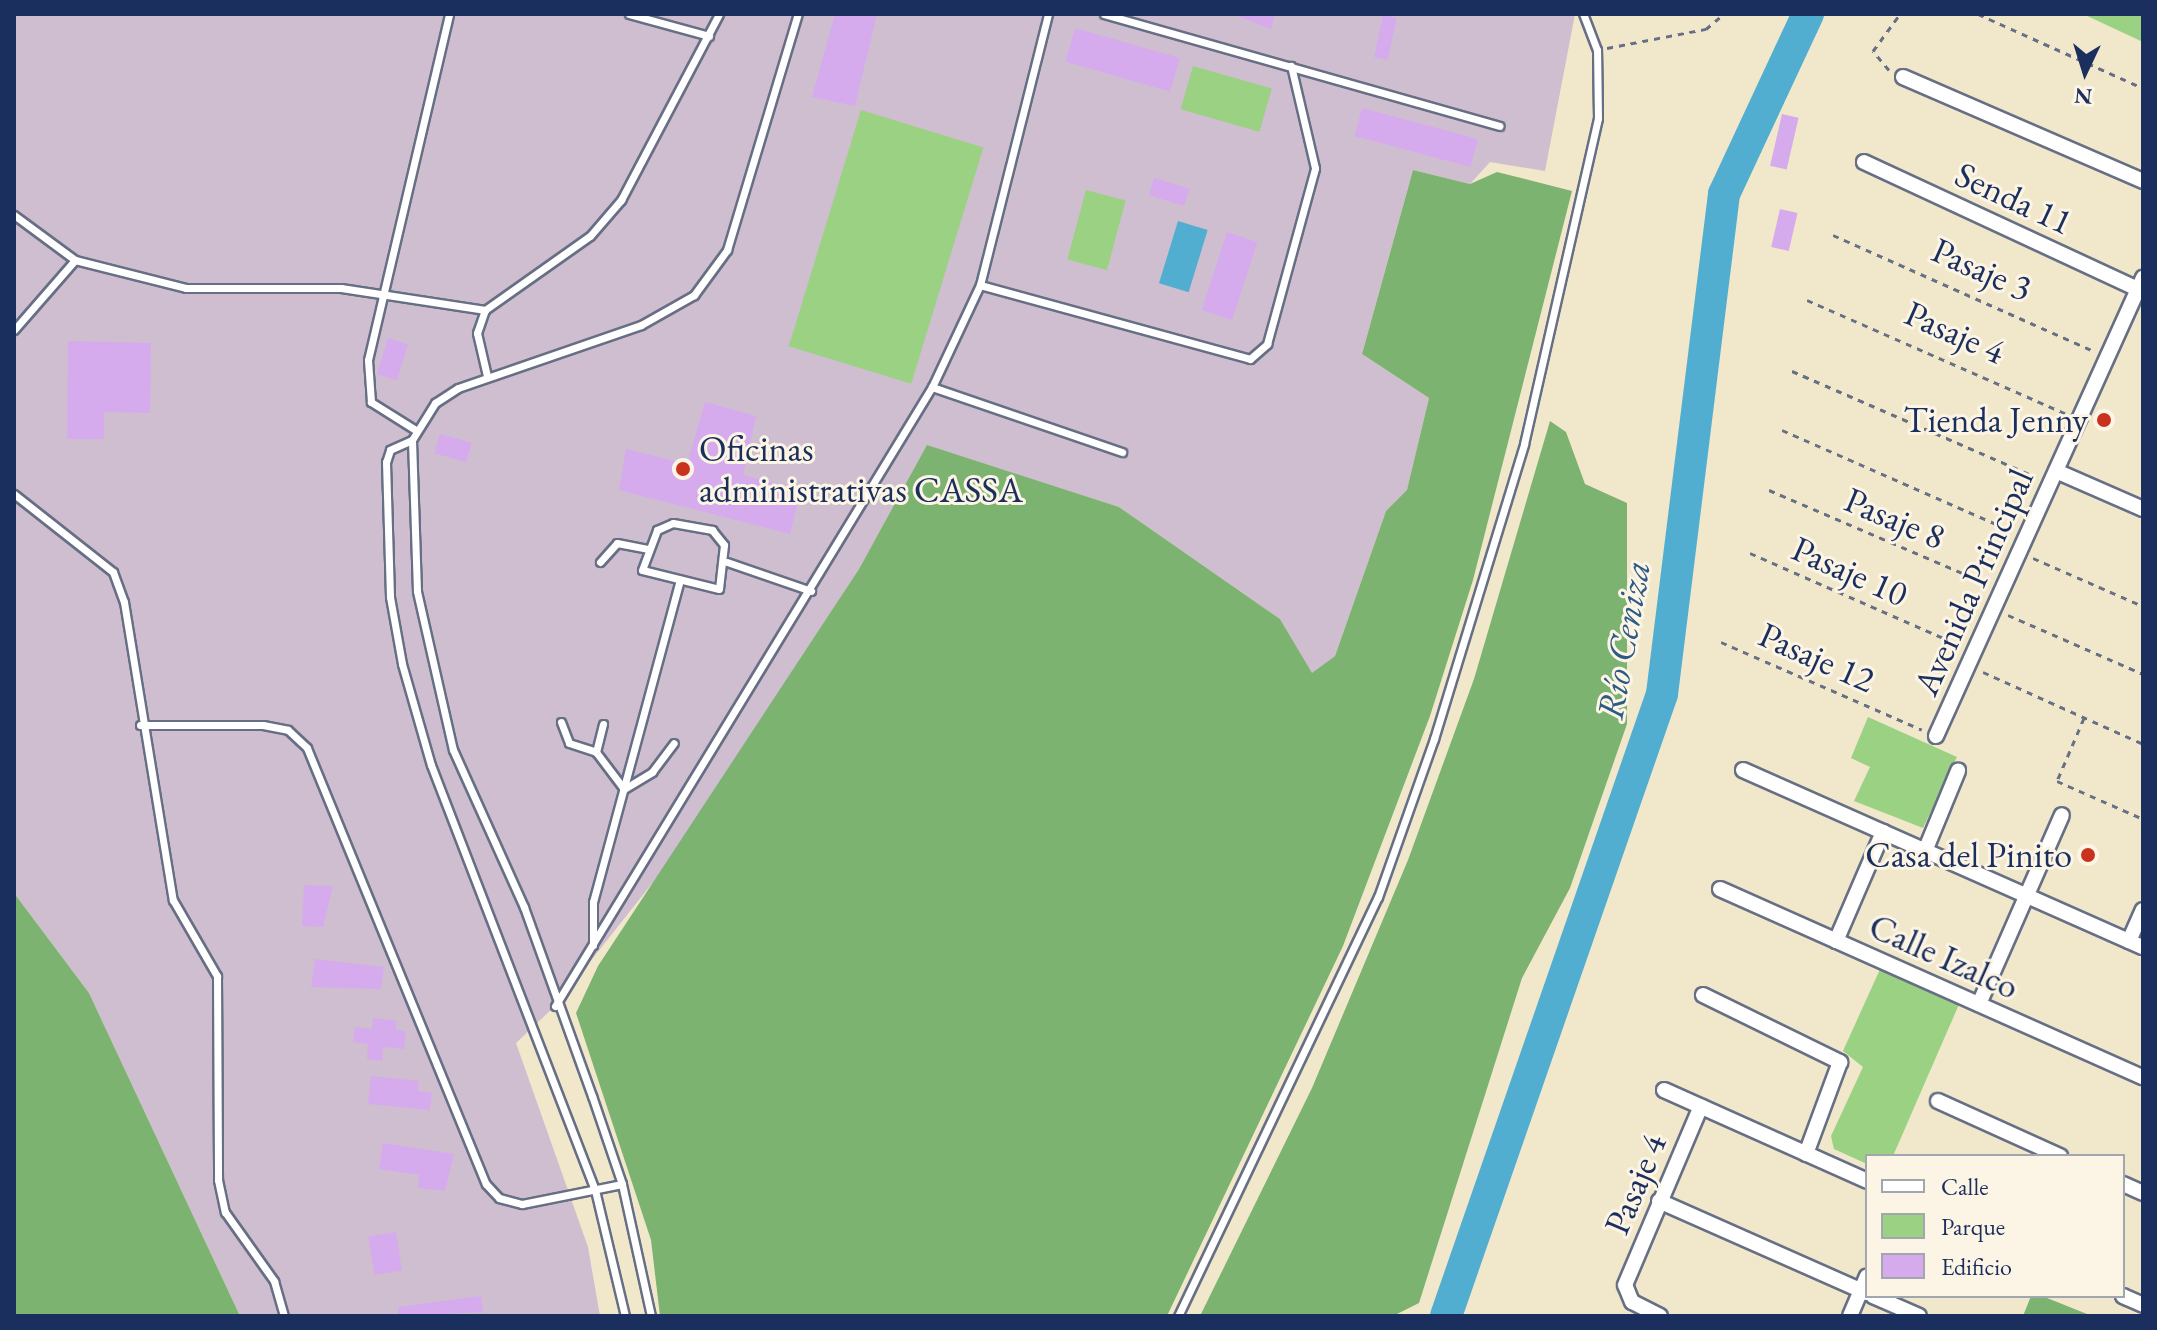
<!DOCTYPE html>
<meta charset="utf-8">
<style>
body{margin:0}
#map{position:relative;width:2157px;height:1330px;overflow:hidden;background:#f1e7cb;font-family:"EB Garamond",serif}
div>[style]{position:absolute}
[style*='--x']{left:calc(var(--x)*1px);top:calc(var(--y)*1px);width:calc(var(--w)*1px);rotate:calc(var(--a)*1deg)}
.industrial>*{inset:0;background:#cfbed0}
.green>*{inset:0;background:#9bd182;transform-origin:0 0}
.forest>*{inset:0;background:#7cb370}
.water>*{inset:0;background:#51aed0;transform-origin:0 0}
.river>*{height:32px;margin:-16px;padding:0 16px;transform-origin:16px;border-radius:16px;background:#51aed0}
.building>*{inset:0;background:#d5abed;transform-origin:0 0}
.path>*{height:3px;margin-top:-1.5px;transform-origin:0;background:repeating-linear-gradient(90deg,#666f84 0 6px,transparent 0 12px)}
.roads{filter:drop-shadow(2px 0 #666f84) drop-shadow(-2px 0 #666f84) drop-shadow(0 2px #666f84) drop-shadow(0 -2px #666f84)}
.lane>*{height:7px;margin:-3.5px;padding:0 3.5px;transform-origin:3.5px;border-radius:3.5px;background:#fff}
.street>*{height:14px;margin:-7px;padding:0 7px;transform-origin:7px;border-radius:7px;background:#fff}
.dots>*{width:22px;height:22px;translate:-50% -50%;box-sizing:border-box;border:4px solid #fcf5e5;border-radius:50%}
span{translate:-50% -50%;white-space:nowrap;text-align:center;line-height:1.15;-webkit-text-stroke:6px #fcf5e5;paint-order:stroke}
.street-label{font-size:36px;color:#1b2f5e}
.poi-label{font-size:36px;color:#1b2f5e}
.right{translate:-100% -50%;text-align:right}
.left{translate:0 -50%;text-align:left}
.water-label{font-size:38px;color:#2e5b86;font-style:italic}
.frame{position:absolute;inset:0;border:16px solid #1b2f5e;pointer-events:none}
.legend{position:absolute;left:1865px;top:1154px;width:260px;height:144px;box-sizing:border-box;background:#fcf5e5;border:2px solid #a2a6af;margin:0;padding:10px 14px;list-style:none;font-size:24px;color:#1b2f5e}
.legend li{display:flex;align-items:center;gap:16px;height:40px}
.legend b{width:40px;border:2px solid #a2a6af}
.north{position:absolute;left:2045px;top:32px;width:80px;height:80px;-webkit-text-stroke:6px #fcf5e5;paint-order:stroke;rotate:184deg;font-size:22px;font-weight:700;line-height:32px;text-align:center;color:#1b2f5e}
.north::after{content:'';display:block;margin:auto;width:28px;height:36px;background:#1b2f5e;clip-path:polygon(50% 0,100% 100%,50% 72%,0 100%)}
</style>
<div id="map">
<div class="industrial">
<i style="clip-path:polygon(14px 14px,1575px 14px,1545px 171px,1490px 162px,1470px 184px,1413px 170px,1362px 354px,1429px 398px,1407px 491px,1386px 511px,1335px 656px,1312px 674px,1280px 619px,1119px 507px,927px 446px,859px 569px,665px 867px,555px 1006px,516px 1043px,588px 1247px,600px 1316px,240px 1316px,89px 993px,14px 893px)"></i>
</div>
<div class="green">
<i style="clip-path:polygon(2083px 14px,2143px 14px,2143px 42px)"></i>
<i style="left:1193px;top:66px;width:82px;height:45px;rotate:16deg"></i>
<i style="left:861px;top:110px;width:128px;height:247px;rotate:17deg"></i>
<i style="left:1086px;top:190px;width:41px;height:72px;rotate:15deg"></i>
<i style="clip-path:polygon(1868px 717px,1957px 757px,1923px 828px,1854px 801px,1870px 767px,1851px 758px)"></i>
<i style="clip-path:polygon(1881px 967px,1960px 1002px,1893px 1156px,1867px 1156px,1867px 1164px,1834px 1149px,1831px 1136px,1863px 1067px,1843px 1051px)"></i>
</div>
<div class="forest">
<i style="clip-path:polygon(1413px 170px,1470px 184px,1497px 172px,1572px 191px,1473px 580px,1430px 716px,1343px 946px,1167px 1316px,660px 1316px,651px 1240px,576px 1013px,598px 966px,859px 569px,927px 445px,1119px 507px,1280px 619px,1312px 673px,1335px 656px,1386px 511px,1407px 490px,1429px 398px,1362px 354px)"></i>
<i style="clip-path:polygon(1550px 421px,1566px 432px,1585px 484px,1627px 503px,1627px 724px,1570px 888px,1522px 978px,1419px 1303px,1393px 1316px,1200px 1316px,1312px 1088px,1408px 860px,1474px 679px)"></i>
<i style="clip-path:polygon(14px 893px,89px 993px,240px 1316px,14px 1316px)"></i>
<i style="clip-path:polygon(2031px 1296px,2042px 1296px,2092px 1316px,2023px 1316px)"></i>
</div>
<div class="water">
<i style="left:1178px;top:221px;width:31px;height:65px;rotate:17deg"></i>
</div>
<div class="river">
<i style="--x:1446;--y:1316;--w:658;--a:-70.85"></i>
<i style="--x:1662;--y:694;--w:504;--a:-82.93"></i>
<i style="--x:1724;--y:194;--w:199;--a:-65"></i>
</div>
<div class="building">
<i style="clip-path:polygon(835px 14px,877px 14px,855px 106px,812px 97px)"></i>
<i style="clip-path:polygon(1232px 14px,1275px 14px,1271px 29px)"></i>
<i style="left:1383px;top:15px;width:14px;height:43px;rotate:12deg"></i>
<i style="left:1075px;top:28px;width:109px;height:35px;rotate:16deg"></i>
<i style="left:1362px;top:108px;width:120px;height:29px;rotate:15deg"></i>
<i style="left:1782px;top:114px;width:17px;height:53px;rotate:13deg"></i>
<i style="left:1154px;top:178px;width:37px;height:18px;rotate:17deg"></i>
<i style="left:1780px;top:209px;width:18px;height:39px;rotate:13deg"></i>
<i style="left:1227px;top:232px;width:32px;height:82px;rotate:18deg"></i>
<i style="left:388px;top:338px;width:21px;height:38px;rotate:17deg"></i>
<i style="clip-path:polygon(68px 341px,151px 343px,150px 413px,104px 412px,104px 439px,67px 439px)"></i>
<i style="clip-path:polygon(705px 402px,756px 416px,743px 475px,801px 490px,790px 534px,619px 490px,626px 449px,687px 464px)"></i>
<i style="left:440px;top:434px;width:33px;height:20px;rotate:16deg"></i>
<i style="clip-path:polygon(304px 885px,333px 886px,323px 927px,302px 926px)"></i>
<i style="clip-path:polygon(315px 959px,384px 967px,381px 989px,311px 987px)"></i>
<i style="clip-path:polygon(373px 1018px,397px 1021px,396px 1030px,406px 1031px,404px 1049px,383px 1047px,382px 1061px,367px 1059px,368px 1044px,353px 1042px,355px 1027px,372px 1029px)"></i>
<i style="clip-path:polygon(371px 1076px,419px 1081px,418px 1091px,432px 1093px,430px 1110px,368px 1104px)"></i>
<i style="clip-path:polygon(383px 1143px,454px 1154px,445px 1191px,418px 1188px,419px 1175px,379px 1169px)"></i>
<i style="left:396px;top:1232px;width:39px;height:28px;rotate:81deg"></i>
<i style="clip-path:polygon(481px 1296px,483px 1312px,398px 1316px,398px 1307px)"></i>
</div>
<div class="path">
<i style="--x:1978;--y:14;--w:181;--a:24.2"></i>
<i style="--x:1607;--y:48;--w:101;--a:-10.9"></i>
<i style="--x:1706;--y:29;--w:23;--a:-40"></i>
<i style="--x:1889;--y:70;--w:25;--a:-130"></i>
<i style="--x:1873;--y:51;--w:46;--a:-53.9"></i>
<i style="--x:1833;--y:235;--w:285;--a:24"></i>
<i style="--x:1807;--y:300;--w:282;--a:23.7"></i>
<i style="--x:1792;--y:371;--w:266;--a:23.5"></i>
<i style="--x:1782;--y:430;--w:251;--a:23.7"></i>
<i style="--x:1769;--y:490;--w:238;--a:23.2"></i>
<i style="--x:1750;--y:553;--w:229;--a:23.7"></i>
<i style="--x:2033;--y:558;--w:120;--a:23.6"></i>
<i style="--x:2008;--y:615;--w:147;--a:23.6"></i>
<i style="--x:1721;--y:642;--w:219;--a:23.6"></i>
<i style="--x:1983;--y:672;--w:175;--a:24.2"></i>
<i style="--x:2084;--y:718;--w:69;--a:113.2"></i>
<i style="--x:2057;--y:781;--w:94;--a:23.8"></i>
</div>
<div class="roads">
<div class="lane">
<i style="--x:629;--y:14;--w:83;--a:15.4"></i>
<i style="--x:1104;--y:14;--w:411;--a:15.8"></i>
<i style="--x:14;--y:215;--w:76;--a:36.4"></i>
<i style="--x:75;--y:260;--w:114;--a:14.2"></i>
<i style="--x:186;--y:288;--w:155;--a:0"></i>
<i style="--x:341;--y:288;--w:146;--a:8.7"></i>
<i style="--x:980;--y:285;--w:280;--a:15.3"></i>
<i style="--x:1250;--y:359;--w:23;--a:-41"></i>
<i style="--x:1267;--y:344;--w:182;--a:-74.7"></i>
<i style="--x:1315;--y:168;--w:105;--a:-103.2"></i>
<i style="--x:14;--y:330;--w:93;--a:-48.9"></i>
<i style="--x:487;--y:376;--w:44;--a:-103.1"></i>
<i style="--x:477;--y:333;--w:24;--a:-71"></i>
<i style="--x:485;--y:310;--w:128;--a:-35.2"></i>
<i style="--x:590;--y:236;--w:48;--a:-49.3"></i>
<i style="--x:621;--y:200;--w:210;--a:-62.2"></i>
<i style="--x:932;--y:387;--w:201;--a:18.9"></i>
<i style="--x:414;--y:429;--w:51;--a:-147.9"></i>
<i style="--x:371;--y:402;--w:42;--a:-94.1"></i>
<i style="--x:368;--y:360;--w:355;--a:-76.8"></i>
<i style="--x:412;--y:440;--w:24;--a:156"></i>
<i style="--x:390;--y:450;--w:13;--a:108"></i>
<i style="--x:386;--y:462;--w:135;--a:88.3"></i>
<i style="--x:390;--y:597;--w:68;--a:79.8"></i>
<i style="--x:402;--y:664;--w:105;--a:74"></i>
<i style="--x:431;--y:765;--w:456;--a:68.9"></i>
<i style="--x:595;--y:1190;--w:130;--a:76.6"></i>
<i style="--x:14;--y:494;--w:126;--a:38.2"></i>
<i style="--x:113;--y:572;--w:32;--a:70"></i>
<i style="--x:124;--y:602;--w:302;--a:80.7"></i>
<i style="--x:173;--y:900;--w:88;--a:59.9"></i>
<i style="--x:217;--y:976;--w:204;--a:89.7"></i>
<i style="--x:218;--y:1180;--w:33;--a:78"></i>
<i style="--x:225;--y:1212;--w:85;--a:54.6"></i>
<i style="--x:274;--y:1281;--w:36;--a:74"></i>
<i style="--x:673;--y:523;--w:40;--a:10"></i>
<i style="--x:712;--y:530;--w:19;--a:51"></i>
<i style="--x:724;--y:545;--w:44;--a:96.5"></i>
<i style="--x:719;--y:589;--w:79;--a:-166.1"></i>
<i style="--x:642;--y:570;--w:43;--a:-69.4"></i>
<i style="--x:657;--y:530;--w:17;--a:-24"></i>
<i style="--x:600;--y:562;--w:25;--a:-48"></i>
<i style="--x:617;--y:543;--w:31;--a:11"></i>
<i style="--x:727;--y:562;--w:89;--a:19"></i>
<i style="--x:561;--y:722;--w:22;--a:69"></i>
<i style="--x:569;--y:743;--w:28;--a:18"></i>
<i style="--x:603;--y:724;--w:29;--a:104"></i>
<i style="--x:596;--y:752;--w:46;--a:52.9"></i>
<i style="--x:624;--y:789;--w:33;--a:-31"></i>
<i style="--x:652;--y:772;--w:36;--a:-53"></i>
<i style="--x:140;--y:725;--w:123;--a:0"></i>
<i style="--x:263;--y:725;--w:25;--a:11"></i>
<i style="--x:288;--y:730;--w:26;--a:43"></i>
<i style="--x:307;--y:748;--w:471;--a:67.7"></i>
<i style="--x:486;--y:1184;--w:19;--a:47"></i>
<i style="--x:499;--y:1198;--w:24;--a:15"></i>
<i style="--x:522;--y:1204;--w:102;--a:-11.3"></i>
<i style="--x:593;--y:945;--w:43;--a:-90"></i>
<i style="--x:593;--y:902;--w:334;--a:-74.9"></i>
<i style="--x:555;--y:1006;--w:725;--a:-58.66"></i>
<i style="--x:932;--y:387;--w:113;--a:-64.8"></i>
<i style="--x:980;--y:285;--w:279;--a:-75.9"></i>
<i style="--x:651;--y:1316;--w:135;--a:-102.4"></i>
<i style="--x:622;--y:1184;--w:93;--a:-108.8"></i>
<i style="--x:592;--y:1096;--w:201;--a:-109.8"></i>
<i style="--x:524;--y:907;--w:172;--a:-114.3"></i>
<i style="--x:453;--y:750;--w:163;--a:-102.8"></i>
<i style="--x:417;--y:591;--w:151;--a:-91.9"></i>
<i style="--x:412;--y:440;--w:44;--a:-58.1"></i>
<i style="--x:435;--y:403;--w:27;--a:-33"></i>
<i style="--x:458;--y:388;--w:194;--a:-19"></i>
<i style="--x:641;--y:325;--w:61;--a:-29.5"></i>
<i style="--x:694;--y:295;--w:56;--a:-53.7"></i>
<i style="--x:727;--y:250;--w:246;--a:-73.3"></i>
<i style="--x:1178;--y:1316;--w:464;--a:-64.5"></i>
<i style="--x:1378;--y:897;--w:168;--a:-70.5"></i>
<i style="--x:1434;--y:739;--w:308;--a:-73"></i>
<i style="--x:1524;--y:444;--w:334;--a:-77.2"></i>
<i style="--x:1598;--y:118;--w:68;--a:-90.8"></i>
<i style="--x:1597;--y:50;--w:39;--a:-111"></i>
</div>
<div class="street">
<i style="--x:1903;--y:77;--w:262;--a:23.4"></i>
<i style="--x:1864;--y:162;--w:302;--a:24.9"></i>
<i style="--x:2056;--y:471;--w:95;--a:23.6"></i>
<i style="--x:1936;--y:736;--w:503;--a:-65.68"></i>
<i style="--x:1743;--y:770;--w:437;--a:23.9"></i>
<i style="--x:1925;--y:851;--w:87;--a:-67.6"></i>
<i style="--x:1720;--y:889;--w:463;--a:24"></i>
<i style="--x:1836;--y:941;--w:119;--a:-66.7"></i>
<i style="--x:2129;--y:941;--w:34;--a:-66"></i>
<i style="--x:1703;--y:995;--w:153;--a:26.1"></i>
<i style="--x:1840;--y:1062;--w:98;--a:110.3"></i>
<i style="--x:1979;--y:1004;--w:206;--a:-66.3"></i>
<i style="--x:1664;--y:1090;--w:222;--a:24.1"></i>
<i style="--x:1938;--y:1101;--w:134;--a:24.3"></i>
<i style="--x:2123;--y:1184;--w:22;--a:24"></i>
<i style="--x:1659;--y:1201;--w:227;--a:23.9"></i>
<i style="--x:1873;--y:1296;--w:50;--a:23.5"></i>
<i style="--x:2123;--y:1296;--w:22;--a:24"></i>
<i style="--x:1660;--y:1316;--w:31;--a:-153"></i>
<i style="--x:1632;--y:1302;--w:18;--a:-112"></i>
<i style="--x:1625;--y:1285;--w:194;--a:-67"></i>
<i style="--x:1850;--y:1316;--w:43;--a:-67"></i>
</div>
</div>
<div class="dots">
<i style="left:2104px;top:420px;background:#c8321e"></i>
<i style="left:683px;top:469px;background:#c8321e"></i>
<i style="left:2088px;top:855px;background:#c8321e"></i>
</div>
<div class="street-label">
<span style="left:2014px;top:198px;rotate:25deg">Senda 11</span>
<span style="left:1982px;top:269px;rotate:24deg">Pasaje 3</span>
<span style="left:1955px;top:332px;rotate:24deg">Pasaje 4</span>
<span style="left:1895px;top:518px;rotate:23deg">Pasaje 8</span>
<span style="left:1850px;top:571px;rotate:24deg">Pasaje 10</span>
<span style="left:1973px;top:582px;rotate:-66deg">Avenida Principal</span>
<span style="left:1817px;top:657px;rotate:24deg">Pasaje 12</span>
<span style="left:1944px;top:956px;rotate:24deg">Calle Izalco</span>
<span style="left:1635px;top:1184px;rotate:-67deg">Pasaje 4</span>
</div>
<div class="poi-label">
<span class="right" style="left:2088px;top:420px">Tienda Jenny</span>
<span class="left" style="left:699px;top:469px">Oficinas<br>administrativas CASSA</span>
<span class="right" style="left:2072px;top:855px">Casa del Pinito</span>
</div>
<div class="water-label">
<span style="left:1623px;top:640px;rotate:-80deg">Río Ceniza</span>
</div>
<div class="frame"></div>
<ul class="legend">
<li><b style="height:10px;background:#fff"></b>Calle</li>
<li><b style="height:22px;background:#9bd182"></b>Parque</li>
<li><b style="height:22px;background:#d5abed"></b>Edificio</li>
</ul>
<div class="north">N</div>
</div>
